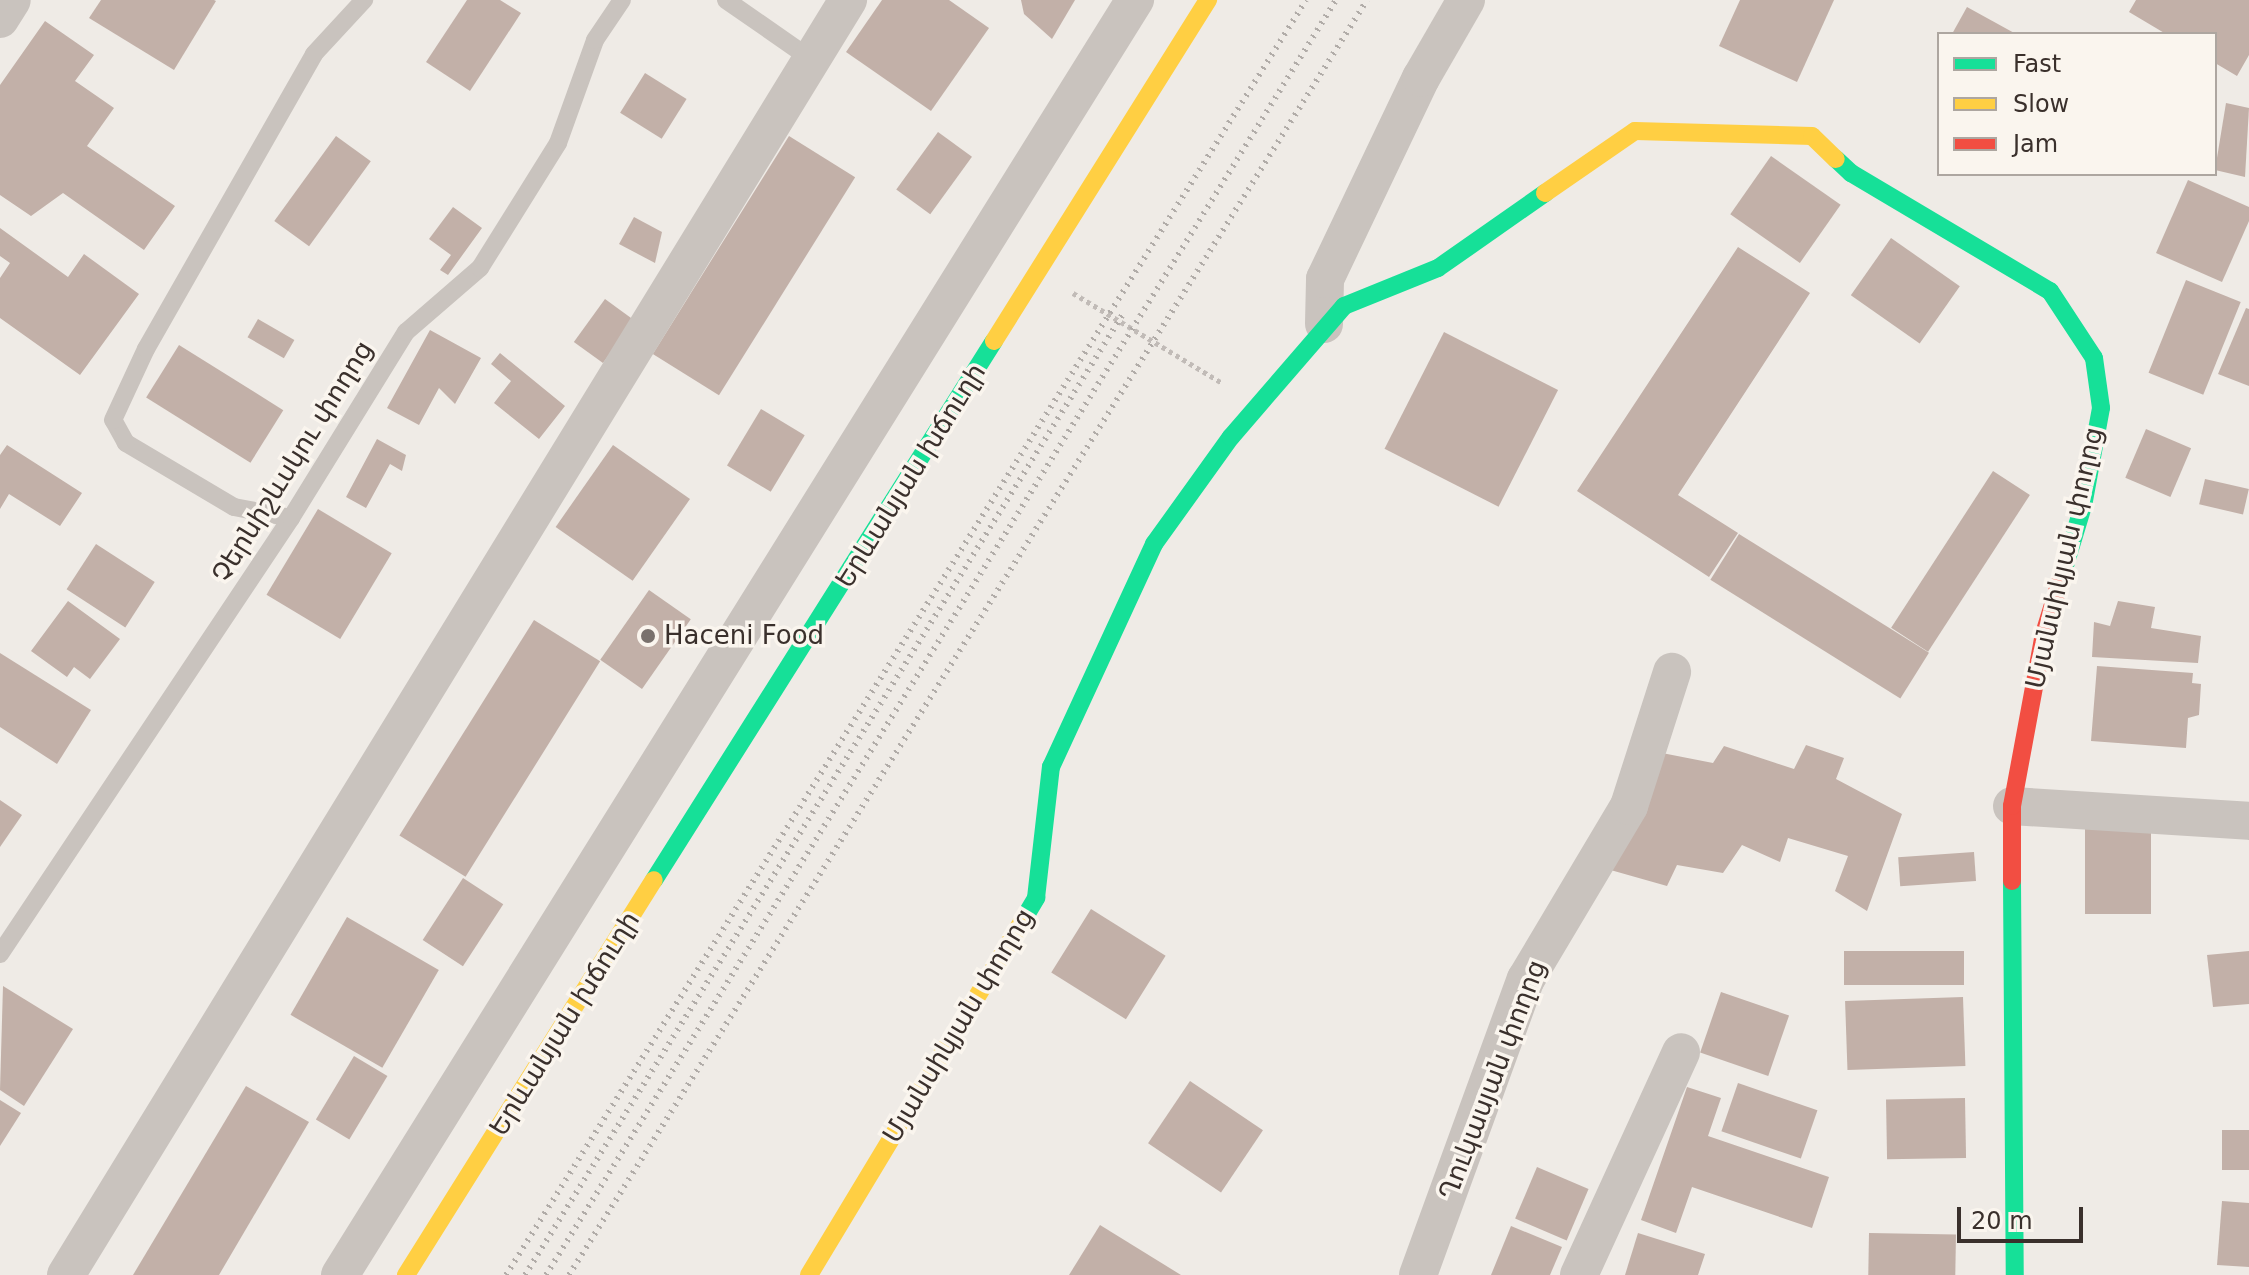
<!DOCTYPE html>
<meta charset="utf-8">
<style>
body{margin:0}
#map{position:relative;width:2249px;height:1275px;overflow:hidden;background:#efebe6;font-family:"DejaVu Sans","Noto Sans Armenian",sans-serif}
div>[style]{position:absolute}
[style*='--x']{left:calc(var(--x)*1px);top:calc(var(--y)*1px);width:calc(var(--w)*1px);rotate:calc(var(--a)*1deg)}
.building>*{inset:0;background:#c2b0a8;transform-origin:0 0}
.path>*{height:5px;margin-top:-2.5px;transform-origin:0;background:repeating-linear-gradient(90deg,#c1bbb7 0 4px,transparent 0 8px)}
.lane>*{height:18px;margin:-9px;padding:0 9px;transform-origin:9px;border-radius:9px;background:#c9c3be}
.street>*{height:38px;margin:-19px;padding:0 19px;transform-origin:19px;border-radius:19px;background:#c9c3be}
.fast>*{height:18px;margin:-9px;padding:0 9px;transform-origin:9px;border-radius:9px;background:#16e098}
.slow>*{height:18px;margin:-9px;padding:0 9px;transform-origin:9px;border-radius:9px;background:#ffcf43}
.jam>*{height:18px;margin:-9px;padding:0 9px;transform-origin:9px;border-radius:9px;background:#f24e42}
.rail>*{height:6px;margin-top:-3px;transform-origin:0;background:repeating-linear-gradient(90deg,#b1aca8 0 2px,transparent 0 8px)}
.dots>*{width:22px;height:22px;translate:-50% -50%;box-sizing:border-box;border:4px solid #faf5ee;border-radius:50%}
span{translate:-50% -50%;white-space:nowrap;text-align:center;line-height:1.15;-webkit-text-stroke:7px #faf5ee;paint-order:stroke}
.street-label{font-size:26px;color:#3a302c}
.poi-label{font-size:26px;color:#3a302c}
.left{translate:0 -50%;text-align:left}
.legend{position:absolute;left:1937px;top:32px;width:280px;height:144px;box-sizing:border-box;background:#faf5ee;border:2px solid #ada6a0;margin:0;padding:10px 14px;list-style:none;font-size:24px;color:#3a302c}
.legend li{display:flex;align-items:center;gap:16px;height:40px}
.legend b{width:40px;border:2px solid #ada6a0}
.scale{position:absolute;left:1957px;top:1207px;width:126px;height:36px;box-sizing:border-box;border:4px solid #3a302c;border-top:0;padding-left:10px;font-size:24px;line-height:28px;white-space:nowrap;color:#3a302c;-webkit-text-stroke:6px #faf5ee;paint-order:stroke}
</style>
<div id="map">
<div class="building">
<i style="clip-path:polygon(101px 0,214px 0,216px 1px,174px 70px,89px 18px)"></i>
<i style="clip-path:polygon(467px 0,500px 0,521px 13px,470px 91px,426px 62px)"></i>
<i style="clip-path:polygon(882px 0,949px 0,989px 28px,931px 111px,846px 52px)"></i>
<i style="clip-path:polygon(1021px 0,1075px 0,1052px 39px,1024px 14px)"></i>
<i style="clip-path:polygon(1740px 0,1834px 0,1797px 82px,1719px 46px)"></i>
<i style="clip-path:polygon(2136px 0,2249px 0,2249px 55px,2237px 76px,2215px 63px,2215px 34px,2166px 34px,2129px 12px)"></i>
<i style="clip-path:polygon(1967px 7px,2016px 34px,1952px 34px)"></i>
<i style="clip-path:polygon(45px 21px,94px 55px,75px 81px,114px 108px,87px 146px,175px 206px,144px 250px,63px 193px,31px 216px,0 195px,0 85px)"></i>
<i style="left:645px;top:73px;width:49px;height:47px;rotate:32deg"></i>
<i style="clip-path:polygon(2226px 103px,2249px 108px,2245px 177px,2215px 170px)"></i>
<i style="left:938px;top:132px;width:42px;height:71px;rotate:36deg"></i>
<i style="left:336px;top:136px;width:43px;height:105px;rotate:36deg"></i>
<i style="left:789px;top:136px;width:78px;height:257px;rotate:32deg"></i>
<i style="left:1771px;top:156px;width:85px;height:71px;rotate:35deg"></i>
<i style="clip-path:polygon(2188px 180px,2249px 207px,2249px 221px,2222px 282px,2156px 253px)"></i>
<i style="clip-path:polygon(453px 207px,482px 228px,448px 275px,440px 270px,451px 255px,429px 239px)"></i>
<i style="clip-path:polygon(634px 217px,662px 232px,655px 263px,619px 244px)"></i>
<i style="clip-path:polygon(0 228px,68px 277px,84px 254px,139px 294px,80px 375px,0 318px,0 278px,10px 263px,0 256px)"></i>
<i style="left:1891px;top:238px;width:84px;height:70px;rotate:35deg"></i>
<i style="clip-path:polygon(1738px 247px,1810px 293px,1678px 495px,1738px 533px,1709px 577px,1577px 491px)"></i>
<i style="left:2186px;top:280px;width:59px;height:100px;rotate:22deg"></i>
<i style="left:605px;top:299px;width:36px;height:53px;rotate:36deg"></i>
<i style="clip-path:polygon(2246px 308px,2249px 309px,2249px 386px,2218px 374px)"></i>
<i style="left:258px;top:319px;width:42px;height:21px;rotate:30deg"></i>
<i style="clip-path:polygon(430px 330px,481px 358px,455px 404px,439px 388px,419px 425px,387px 408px)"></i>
<i style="left:1444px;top:332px;width:128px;height:131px;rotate:27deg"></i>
<i style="left:179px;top:345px;width:123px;height:62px;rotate:32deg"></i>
<i style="clip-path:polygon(500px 353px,565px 406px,539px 439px,494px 403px,511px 381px,491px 364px)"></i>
<i style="left:761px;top:409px;width:51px;height:66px;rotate:31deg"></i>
<i style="left:2146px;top:429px;width:49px;height:53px;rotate:23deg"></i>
<i style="clip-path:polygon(377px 439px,406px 455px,402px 471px,390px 464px,366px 508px,346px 497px)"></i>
<i style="clip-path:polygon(7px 445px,82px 493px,60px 526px,9px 494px,0 509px,0 455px)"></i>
<i style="left:613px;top:445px;width:94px;height:100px;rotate:35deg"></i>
<i style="left:1993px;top:471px;width:44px;height:187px;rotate:33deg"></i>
<i style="left:2205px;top:479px;width:45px;height:26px;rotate:13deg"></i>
<i style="left:318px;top:509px;width:86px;height:100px;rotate:31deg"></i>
<i style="left:1739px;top:534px;width:224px;height:54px;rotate:32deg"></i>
<i style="left:96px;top:544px;width:70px;height:54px;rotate:33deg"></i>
<i style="left:649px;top:590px;width:51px;height:85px;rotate:35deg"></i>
<i style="clip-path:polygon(68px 601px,120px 639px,90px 679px,74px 667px,67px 677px,31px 651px)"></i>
<i style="clip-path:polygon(2118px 601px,2155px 607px,2151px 628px,2201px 636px,2198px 663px,2092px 657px,2094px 622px,2110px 626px)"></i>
<i style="left:534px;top:620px;width:78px;height:254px;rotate:32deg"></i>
<i style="clip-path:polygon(0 653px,91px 710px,57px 764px,0 727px)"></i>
<i style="clip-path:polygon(2097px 666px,2193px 673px,2192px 683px,2201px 684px,2199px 715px,2188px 718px,2186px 748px,2091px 741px)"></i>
<i style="clip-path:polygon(1806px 745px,1844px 758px,1836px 779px,1902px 814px,1867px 911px,1835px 891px,1848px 856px,1788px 838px,1780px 862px,1742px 845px,1723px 873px,1677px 865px,1667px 886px,1607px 869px,1662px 753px,1713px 763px,1724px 746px,1794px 769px)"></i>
<i style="clip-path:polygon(0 800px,22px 815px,0 847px)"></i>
<i style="left:2085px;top:824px;width:66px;height:90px"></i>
<i style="left:1974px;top:852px;width:29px;height:76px;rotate:86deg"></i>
<i style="left:463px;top:878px;width:48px;height:74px;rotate:33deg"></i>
<i style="left:1091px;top:909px;width:88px;height:75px;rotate:32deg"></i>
<i style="left:347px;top:917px;width:106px;height:113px;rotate:30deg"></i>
<i style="left:1964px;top:951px;width:34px;height:120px;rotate:90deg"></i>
<i style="clip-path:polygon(2249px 951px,2249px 1004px,2213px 1007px,2207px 955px)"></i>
<i style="clip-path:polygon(3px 986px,73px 1029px,24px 1106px,0 1090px)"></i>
<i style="left:1721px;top:992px;width:72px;height:64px;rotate:19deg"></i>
<i style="left:1963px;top:997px;width:69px;height:118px;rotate:88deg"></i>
<i style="left:354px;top:1056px;width:39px;height:74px;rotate:31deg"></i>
<i style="left:1190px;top:1081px;width:88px;height:75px;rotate:34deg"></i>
<i style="left:1738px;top:1083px;width:84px;height:51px;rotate:19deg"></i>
<i style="clip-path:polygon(246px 1086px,309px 1122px,219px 1275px,133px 1275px)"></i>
<i style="clip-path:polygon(1687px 1087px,1721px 1098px,1708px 1136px,1829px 1177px,1812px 1228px,1692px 1187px,1676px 1233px,1641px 1220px)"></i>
<i style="left:1965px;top:1098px;width:60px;height:79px;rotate:89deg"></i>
<i style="clip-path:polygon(0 1100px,21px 1113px,0 1146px)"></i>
<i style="left:2249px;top:1130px;width:40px;height:27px;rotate:90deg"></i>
<i style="left:1537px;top:1167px;width:56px;height:56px;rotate:23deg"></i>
<i style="clip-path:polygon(2222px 1201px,2249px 1203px,2249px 1267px,2217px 1265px)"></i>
<i style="clip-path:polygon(1100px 1225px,1181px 1275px,1069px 1275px)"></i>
<i style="clip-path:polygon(1511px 1226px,1562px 1247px,1550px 1275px,1491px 1275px)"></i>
<i style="clip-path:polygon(1638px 1233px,1705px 1254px,1698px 1275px,1625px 1275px)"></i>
<i style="left:1869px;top:1233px;width:87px;height:42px;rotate:1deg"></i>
</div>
<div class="path">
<i style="--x:1073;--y:293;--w:174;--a:31.1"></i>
</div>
<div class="lane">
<i style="--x:726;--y:0;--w:103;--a:34.8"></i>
<i style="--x:291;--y:518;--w:58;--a:-169.1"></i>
<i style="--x:234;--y:507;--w:126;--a:-149.3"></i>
<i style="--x:126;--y:443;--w:26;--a:-119"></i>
<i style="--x:113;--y:420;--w:78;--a:-65.1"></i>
<i style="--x:146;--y:349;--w:339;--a:-60.3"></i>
<i style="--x:314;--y:54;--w:74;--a:-47.2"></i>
<i style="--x:0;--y:954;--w:524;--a:-56.28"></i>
<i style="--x:291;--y:518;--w:219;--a:-58.3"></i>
<i style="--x:406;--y:332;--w:98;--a:-40.9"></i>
<i style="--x:480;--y:268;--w:147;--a:-58"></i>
<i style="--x:558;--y:143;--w:109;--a:-70.2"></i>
<i style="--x:595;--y:40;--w:48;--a:-56"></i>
</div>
<div class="street">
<i style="--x:0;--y:19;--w:22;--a:-58"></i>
<i style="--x:1324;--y:324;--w:45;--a:-88.7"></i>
<i style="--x:1325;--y:279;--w:223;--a:-64.5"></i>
<i style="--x:1421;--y:78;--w:90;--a:-60"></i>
<i style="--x:2012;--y:806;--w:237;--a:3.6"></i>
<i style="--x:66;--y:1275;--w:1496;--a:-58.48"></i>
<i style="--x:340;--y:1275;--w:1503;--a:-58.06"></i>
<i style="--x:1418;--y:1275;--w:315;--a:-70"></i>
<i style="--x:1526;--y:979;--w:201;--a:-59.2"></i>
<i style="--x:1629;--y:806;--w:141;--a:-72.2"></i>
<i style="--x:1579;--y:1275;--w:245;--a:-65.4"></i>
</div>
<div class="fast">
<i style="--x:1836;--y:159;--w:21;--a:43"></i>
<i style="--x:1851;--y:173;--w:231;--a:30.7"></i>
<i style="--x:2050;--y:291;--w:80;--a:56.7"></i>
<i style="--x:2094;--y:358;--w:50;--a:82"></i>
<i style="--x:2101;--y:408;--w:100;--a:100.4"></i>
<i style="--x:2083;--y:506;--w:66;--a:106.8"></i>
<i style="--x:654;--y:880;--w:637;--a:-57.76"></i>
<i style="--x:2012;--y:881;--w:394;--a:89.6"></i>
<i style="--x:1023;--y:920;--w:26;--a:-59"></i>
<i style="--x:1036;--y:898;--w:132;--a:-83.5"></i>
<i style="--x:1051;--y:767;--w:246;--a:-65.2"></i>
<i style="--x:1154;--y:544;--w:132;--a:-54.3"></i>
<i style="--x:1231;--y:437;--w:173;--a:-49.2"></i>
<i style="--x:1344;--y:306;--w:101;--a:-22"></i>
<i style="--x:1438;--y:268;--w:131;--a:-35"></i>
</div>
<div class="slow">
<i style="--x:1545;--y:193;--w:109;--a:-34.6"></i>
<i style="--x:1635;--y:131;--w:177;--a:1.6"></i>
<i style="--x:1812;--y:136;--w:33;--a:44"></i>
<i style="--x:994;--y:341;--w:403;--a:-57.9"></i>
<i style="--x:406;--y:1275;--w:466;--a:-57.9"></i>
<i style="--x:809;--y:1275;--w:415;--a:-58.9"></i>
</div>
<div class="jam">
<i style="--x:2012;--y:881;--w:75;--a:-90"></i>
<i style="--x:2012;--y:806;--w:175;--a:-79.5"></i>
<i style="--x:2044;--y:634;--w:68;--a:-72.9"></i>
</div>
<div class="rail">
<i style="--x:506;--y:1275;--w:1505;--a:-57.89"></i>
<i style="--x:525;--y:1275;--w:1132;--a:-58.11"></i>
<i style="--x:546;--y:1275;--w:1500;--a:-58.22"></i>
<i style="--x:569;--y:1275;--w:1504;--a:-57.96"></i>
</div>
<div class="dots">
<i style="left:648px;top:636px;background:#79716d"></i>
</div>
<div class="street-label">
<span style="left:293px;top:462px;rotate:-58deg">Չերնիշևսկու փողոց</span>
<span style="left:911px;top:476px;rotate:-58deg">Երևանյան խճուղի</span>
<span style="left:2065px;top:558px;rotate:-77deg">Մյանսիկյան փողոց</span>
<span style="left:565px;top:1024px;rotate:-58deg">Երևանյան խճուղի</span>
<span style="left:959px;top:1026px;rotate:-59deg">Մյանսիկյան փողոց</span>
<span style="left:1493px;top:1080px;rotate:-69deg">Ղուկասյան փողոց</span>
</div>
<div class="poi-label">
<span class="left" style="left:664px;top:636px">Haceni Food</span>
</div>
<ul class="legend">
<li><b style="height:10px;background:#16e098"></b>Fast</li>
<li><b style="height:10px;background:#ffcf43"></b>Slow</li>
<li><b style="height:10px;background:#f24e42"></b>Jam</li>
</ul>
<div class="scale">20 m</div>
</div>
